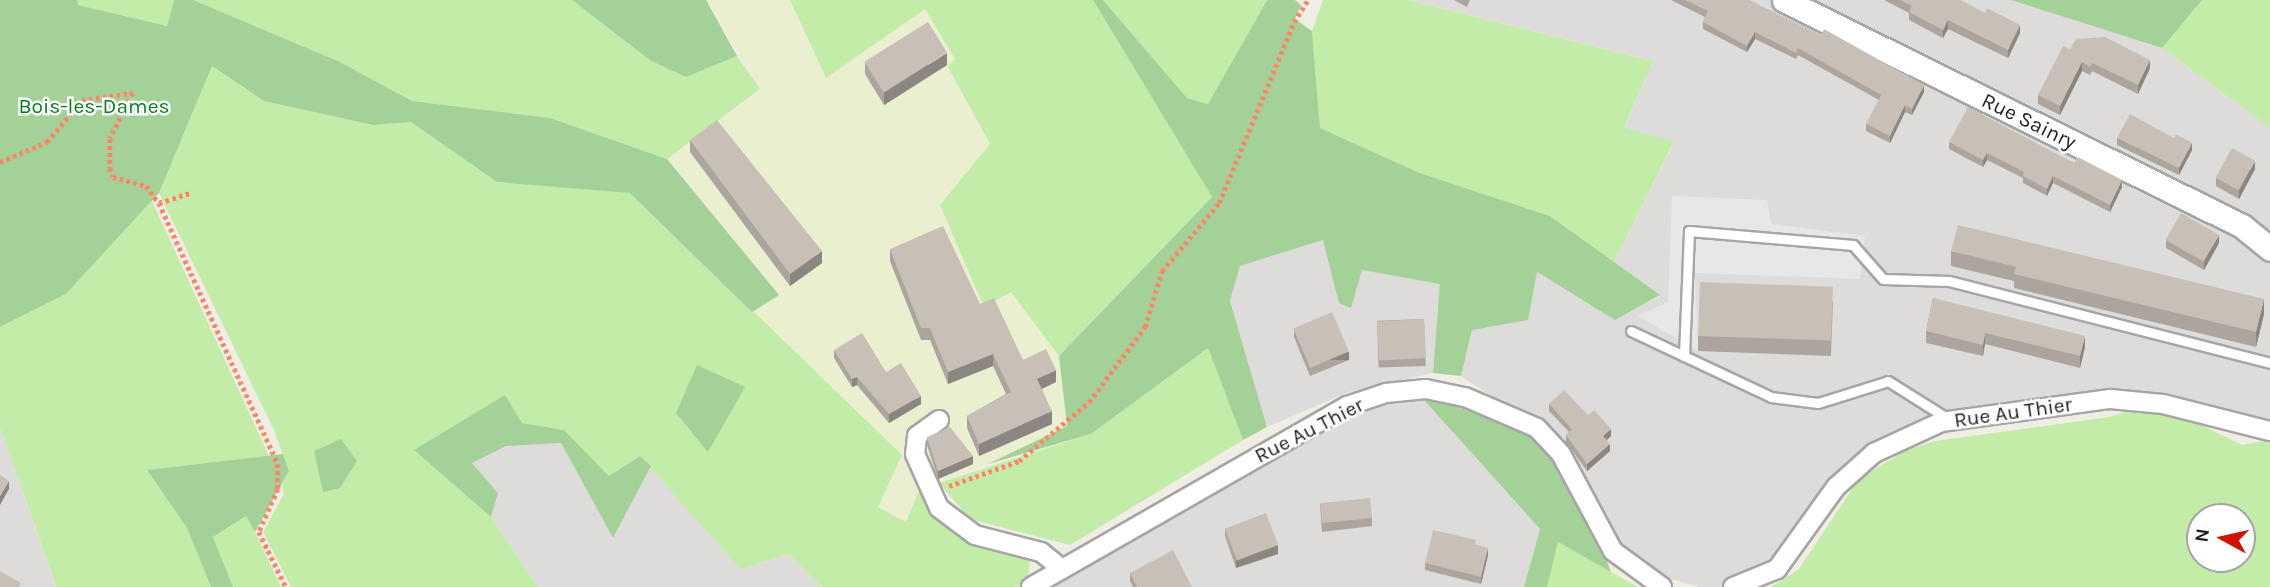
<!DOCTYPE html>
<style>
body{margin:0}
#map{position:relative;width:2270px;height:587px;overflow:hidden;background:#f0ede4;font-family:Karla,sans-serif}
div>[style]{position:absolute}
[style*='--x']{left:calc(var(--x)*1px);top:calc(var(--y)*1px);width:calc(var(--w)*1px);rotate:calc(var(--a)*1deg)}
.residential>*{inset:0;background:#dddcdb}
.farmland>*{inset:0;background:#eaefcf}
.grass>*{inset:0;background:#c3eca8}
.forest>*{inset:0;background:#a3d197}
.parking>*{inset:0;background:#e7e7e7}
.path>*{height:4.5px;margin-top:-2.25px;transform-origin:0;background:repeating-linear-gradient(90deg,#ff8566 0 3.5px,transparent 0 7px)}
.roads{filter:drop-shadow(2px 0 #a6a6a6) drop-shadow(-2px 0 #a6a6a6) drop-shadow(0 2px #a6a6a6) drop-shadow(0 -2px #a6a6a6)}
.service>*{height:9px;margin:-4.5px;padding:0 4.5px;transform-origin:4.5px;border-radius:4.5px;background:#fff}
.minor>*{height:18px;margin:-9px;padding:0 9px;transform-origin:9px;border-radius:9px;background:#fff}
.tertiary>*{height:23px;margin:-11.5px;padding:0 11.5px;transform-origin:11.5px;border-radius:11.5px;background:#fff}
.wall>*{inset:0;background:#aca59d;transform-origin:0 0}
.shaded-wall>*{inset:0;background:#8c8680;transform-origin:0 0}
.building>*{inset:0;background:#c8c0b7;transform-origin:0 0}
span{translate:-50% -50%;white-space:nowrap;text-align:center;line-height:1.15;-webkit-text-stroke:5px #fff;paint-order:stroke}
.park-label{font-size:21px;color:#07821d}
.street-label{font-size:21px;color:#1f1f1f}
.north{position:absolute;left:2186px;top:503px;width:70px;height:70px;box-sizing:border-box;background:#fff;border:2px solid #a5a5a5;border-radius:50%;rotate:278deg;font-size:19px;font-weight:700;line-height:28px;text-align:center;color:#1f1f1f}
.north::after{content:'';display:block;margin:auto;width:24px;height:32px;background:#cd1400;clip-path:polygon(50% 0,100% 100%,50% 72%,0 100%)}
</style>
<div id="map">
<div class="residential">
<i style="clip-path:polygon(1409px 0,2011px 0,2162px 48px,2270px 128px,2270px 438px,2124px 390px,1905px 433px,1833px 485px,1767px 572px,1724px 587px,1699px 587px,1643px 571px,1602px 531px,1559px 441px,1461px 376px,1472px 330px,1536px 272px,1615px 319px,1660px 296px,1614px 262px,1674px 142px,1624px 129px,1653px 61px)"></i>
<i style="clip-path:polygon(1324px 240px,1339px 302px,1351px 307px,1362px 270px,1441px 284px,1433px 373px,1349px 392px,1267px 427px,1230px 301px,1240px 266px)"></i>
<i style="clip-path:polygon(1379px 399px,1424px 400px,1540px 529px,1524px 587px,1014px 587px)"></i>
<i style="clip-path:polygon(0 426px,55px 585px,56px 587px,0 587px)"></i>
<i style="clip-path:polygon(561px 443px,613px 538px,651px 466px,741px 570px,789px 554px,822px 587px,538px 587px,491px 517px,498px 493px,472px 463px,506px 446px)"></i>
</div>
<div class="farmland">
<i style="clip-path:polygon(706px 0,790px 0,826px 78px,925px 8px,956px 59px,948px 68px,990px 144px,985px 306px,1011px 292px,1059px 356px,1067px 426px,988px 464px,919px 491px,906px 522px,878px 506px,902px 455px,752px 312px,778px 295px,667px 159px,760px 90px)"></i>
</div>
<div class="grass">
<i style="clip-path:polygon(77px 0,174px 0,167px 26px,77px 5px)"></i>
<i style="clip-path:polygon(193px 0,572px 0,651px 61px,686px 77px,737px 56px,760px 89px,667px 159px,550px 118px,412px 101px,340px 62px)"></i>
<i style="clip-path:polygon(790px 0,1093px 0,1212px 197px,1059px 356px,1011px 292px,984px 307px,940px 205px,990px 144px,948px 67px,955px 59px,925px 9px,826px 78px)"></i>
<i style="clip-path:polygon(1103px 0,1267px 0,1208px 104px,1187px 98px)"></i>
<i style="clip-path:polygon(1323px 0,1409px 0,1653px 61px,1624px 128px,1674px 141px,1614px 262px,1550px 216px,1420px 173px,1320px 128px,1312px 31px)"></i>
<i style="clip-path:polygon(2202px 0,2270px 0,2270px 128px,2162px 48px)"></i>
<i style="clip-path:polygon(212px 66px,264px 101px,373px 125px,411px 122px,497px 182px,630px 192px,902px 455px,878px 507px,906px 522px,919px 491px,953px 534px,1030px 558px,1028px 580px,1014px 587px,822px 587px,789px 554px,741px 570px,640px 456px,609px 476px,564px 430px,522px 423px,414px 450px,491px 517px,538px 587px,291px 587px,263px 532px,284px 494px,282px 486px,289px 471px,274px 430px,159px 193px)"></i>
<i style="clip-path:polygon(152px 201px,269px 456px,147px 470px,187px 528px,211px 587px,56px 587px,0 426px,0 327px,66px 294px)"></i>
<i style="clip-path:polygon(1208px 348px,1243px 440px,1070px 545px,970px 519px,939px 483px,1091px 434px)"></i>
<i style="clip-path:polygon(evenodd,2139px 408px,2183px 416px,2242px 445px,2270px 440px,2270px 587px,1771px 587px,1799px 569px,1858px 480px,1904px 451px,1935px 441px,2110px 417px,2139px 408px,2200px 517px,2242px 517px,2242px 559px,2200px 559px,2200px 517px)"></i>
<i style="clip-path:polygon(246px 516px,255px 532px,281px 587px,233px 587px,213px 537px)"></i>
<i style="clip-path:polygon(1558px 542px,1638px 587px,1547px 587px)"></i>
</div>
<div class="forest">
<i style="clip-path:polygon(0 0,77px 0,78px 5px,167px 26px,174px 0,193px 0,340px 62px,412px 101px,550px 118px,667px 159px,779px 295px,752px 312px,630px 193px,497px 182px,411px 122px,373px 125px,264px 101px,212px 66px,159px 193px,66px 294px,0 327px)"></i>
<i style="clip-path:polygon(572px 0,706px 0,737px 56px,686px 77px,651px 61px)"></i>
<i style="clip-path:polygon(1093px 0,1103px 0,1187px 98px,1208px 104px,1267px 0,1295px 0,1301px 5px,1295px 19px,1312px 31px,1320px 128px,1420px 173px,1550px 216px,1660px 295px,1615px 320px,1537px 272px,1528px 320px,1472px 330px,1461px 376px,1433px 373px,1440px 284px,1362px 270px,1351px 308px,1339px 303px,1323px 240px,1240px 266px,1230px 301px,1267px 427px,1243px 440px,1208px 348px,1091px 434px,988px 464px,1067px 426px,1059px 356px,1212px 197px)"></i>
<i style="clip-path:polygon(2011px 0,2202px 0,2162px 48px)"></i>
<i style="clip-path:polygon(697px 365px,745px 387px,708px 452px,676px 413px)"></i>
<i style="clip-path:polygon(505px 395px,522px 423px,564px 430px,609px 476px,640px 456px,651px 466px,613px 538px,561px 443px,506px 446px,472px 463px,498px 493px,491px 517px,414px 450px)"></i>
<i style="clip-path:polygon(1424px 400px,1441px 400px,1543px 441px,1594px 527px,1611px 572px,1558px 542px,1547px 587px,1524px 587px,1540px 529px)"></i>
<i style="clip-path:polygon(341px 439px,357px 461px,340px 488px,323px 492px,314px 451px)"></i>
<i style="clip-path:polygon(283px 454px,289px 471px,255px 532px,246px 516px,213px 537px,233px 587px,211px 587px,187px 528px,147px 470px)"></i>
</div>
<div class="parking">
<i style="clip-path:polygon(1672px 196px,1767px 200px,1771px 224px,1865px 236px,1860px 279px,1695px 273px,1698px 351px,1638px 316px,1668px 302px)"></i>
</div>
<div class="path">
<i style="--x:0;--y:162;--w:51;--a:-23.1"></i>
<i style="--x:47;--y:142;--w:55;--a:-50.2"></i>
<i style="--x:82;--y:100;--w:51;--a:-7.8"></i>
<i style="--x:133;--y:93;--w:51;--a:116.6"></i>
<i style="--x:110;--y:139;--w:29;--a:90"></i>
<i style="--x:110;--y:168;--w:9;--a:72"></i>
<i style="--x:113;--y:177;--w:34;--a:15"></i>
<i style="--x:146;--y:186;--w:21;--a:53"></i>
<i style="--x:159;--y:203;--w:287;--a:65.5"></i>
<i style="--x:278;--y:464;--w:25;--a:90"></i>
<i style="--x:278;--y:489;--w:47;--a:113.8"></i>
<i style="--x:259;--y:532;--w:61;--a:63.9"></i>
<i style="--x:159;--y:203;--w:32;--a:-18"></i>
<i style="--x:949;--y:486;--w:74;--a:-19.7"></i>
<i style="--x:1019;--y:461;--w:92;--a:-40.1"></i>
<i style="--x:1089;--y:402;--w:94;--a:-53.3"></i>
<i style="--x:1145;--y:327;--w:59;--a:-73.1"></i>
<i style="--x:1162;--y:271;--w:89;--a:-50"></i>
<i style="--x:1219;--y:203;--w:196;--a:-67.5"></i>
<i style="--x:1294;--y:22;--w:26;--a:-58"></i>
</div>
<div class="roads">
<div class="service">
<i style="--x:1631;--y:331;--w:155;--a:25.2"></i>
<i style="--x:1771;--y:397;--w:47;--a:7.3"></i>
<i style="--x:1818;--y:403;--w:73;--a:-17.4"></i>
<i style="--x:1888;--y:381;--w:73;--a:32.2"></i>
<i style="--x:1684;--y:356;--w:125;--a:-87.7"></i>
<i style="--x:1689;--y:231;--w:165;--a:4.9"></i>
<i style="--x:1853;--y:245;--w:45;--a:48.6"></i>
<i style="--x:1883;--y:279;--w:66;--a:1.7"></i>
<i style="--x:1949;--y:281;--w:331;--a:14.3"></i>
</div>
<div class="minor">
<i style="--x:939;--y:420;--w:27;--a:144"></i>
<i style="--x:917;--y:436;--w:18;--a:96"></i>
<i style="--x:915;--y:454;--w:59;--a:66"></i>
<i style="--x:939;--y:508;--w:45;--a:36.9"></i>
<i style="--x:975;--y:535;--w:68;--a:14.4"></i>
<i style="--x:1041;--y:552;--w:27;--a:39"></i>
<i style="--x:1031;--y:587;--w:364;--a:-29.8"></i>
<i style="--x:1347;--y:406;--w:41;--a:-18.4"></i>
<i style="--x:1386;--y:393;--w:40;--a:-5.7"></i>
<i style="--x:1426;--y:389;--w:40;--a:12"></i>
<i style="--x:1465;--y:397;--w:78;--a:23.3"></i>
<i style="--x:1537;--y:428;--w:35;--a:47"></i>
<i style="--x:1561;--y:454;--w:110;--a:61.8"></i>
<i style="--x:1613;--y:551;--w:61;--a:36.3"></i>
<i style="--x:1733;--y:587;--w:48;--a:-22.2"></i>
<i style="--x:1777;--y:569;--w:101;--a:-54.3"></i>
<i style="--x:1836;--y:487;--w:51;--a:-41.8"></i>
<i style="--x:1874;--y:453;--w:74;--a:-24.8"></i>
<i style="--x:1941;--y:422;--w:171;--a:-7.8"></i>
<i style="--x:2110;--y:399;--w:53;--a:5.4"></i>
<i style="--x:2163;--y:404;--w:110;--a:14.2"></i>
</div>
<div class="tertiary">
<i style="--x:1784;--y:0;--w:511;--a:26.26"></i>
<i style="--x:2242;--y:226;--w:36;--a:39"></i>
</div>
</div>
<div class="wall">
<i style="clip-path:polygon(1454px 0,1470px 0,1467px 7px)"></i>
<i style="clip-path:polygon(1671px 0,1749px 0,1924px 92px,1912px 115px,1905px 112px,1890px 143px,1866px 131px,1866px 124px,1879px 100px,1798px 55px,1796px 59px,1755px 39px,1747px 52px,1703px 29px,1703px 22px,1705px 17px)"></i>
<i style="clip-path:polygon(1884px 0,1960px 0,2020px 33px,2008px 58px,1948px 29px,1943px 38px,1909px 20px,1909px 13px)"></i>
<i style="clip-path:polygon(2070px 49px,2150px 68px,2138px 94px,2092px 71px,2090px 75px,2082px 71px,2060px 115px,2038px 104px,2038px 95px)"></i>
<i style="clip-path:polygon(865px 63px,947px 65px,884px 105px,865px 74px)"></i>
<i style="clip-path:polygon(2117px 138px,2192px 150px,2179px 175px,2117px 145px)"></i>
<i style="clip-path:polygon(690px 140px,822px 263px,790px 286px,690px 152px)"></i>
<i style="clip-path:polygon(1949px 142px,2074px 163px,2122px 187px,2110px 212px,2053px 183px,2047px 196px,2023px 183px,2023px 178px,1987px 160px,1983px 167px,1949px 149px)"></i>
<i style="clip-path:polygon(2255px 169px,2239px 199px,2216px 186px,2216px 178px)"></i>
<i style="clip-path:polygon(2166px 240px,2219px 243px,2204px 270px,2166px 248px)"></i>
<i style="clip-path:polygon(890px 249px,980px 304px,1023px 360px,1056px 382px,1042px 389px,1052px 424px,979px 456px,967px 428px,967px 416px,1006px 394px,993px 366px,948px 384px,930px 340px,921px 340px,890px 261px)"></i>
<i style="clip-path:polygon(1951px 251px,2264px 314px,2256px 347px,2014px 288px,2014px 281px,1951px 266px)"></i>
<i style="clip-path:polygon(1933px 298px,2085px 347px,2080px 368px,1985px 344px,1983px 356px,1926px 343px,1926px 331px)"></i>
<i style="clip-path:polygon(1833px 301px,1831px 356px,1698px 351px,1698px 336px)"></i>
<i style="left:1424px;top:319px;width:47px;height:47px;rotate:88deg"></i>
<i style="clip-path:polygon(1294px 329px,1349px 360px,1310px 376px,1294px 337px)"></i>
<i style="clip-path:polygon(834px 350px,886px 372px,921px 404px,889px 423px,857px 385px,852px 387px,834px 358px)"></i>
<i style="clip-path:polygon(1549px 404px,1588px 415px,1611px 436px,1607px 440px,1610px 451px,1587px 471px,1566px 442px,1566px 435px,1569px 432px,1549px 411px)"></i>
<i style="clip-path:polygon(927px 437px,973px 464px,938px 479px,927px 445px)"></i>
<i style="clip-path:polygon(1320px 504px,1372px 518px,1372px 526px,1322px 532px)"></i>
<i style="clip-path:polygon(1225px 528px,1278px 554px,1236px 568px,1225px 536px)"></i>
<i style="clip-path:polygon(1476px 545px,1488px 555px,1481px 584px,1425px 570px,1425px 563px)"></i>
<i style="clip-path:polygon(1130px 573px,1192px 587px,1133px 587px,1130px 581px)"></i>
</div>
<div class="shaded-wall">
<i style="clip-path:polygon(1948px 20px,1948px 29px,1943px 38px,1943px 30px)"></i>
<i style="clip-path:polygon(2020px 25px,2020px 33px,2008px 58px,2008px 50px)"></i>
<i style="clip-path:polygon(1755px 32px,1755px 39px,1747px 52px,1747px 46px)"></i>
<i style="clip-path:polygon(947px 53px,947px 65px,884px 105px,884px 93px)"></i>
<i style="clip-path:polygon(2150px 60px,2150px 68px,2138px 94px,2138px 85px)"></i>
<i style="clip-path:polygon(2082px 62px,2082px 71px,2060px 115px,2060px 106px)"></i>
<i style="clip-path:polygon(1924px 85px,1924px 92px,1912px 115px,1912px 109px)"></i>
<i style="clip-path:polygon(1905px 105px,1905px 112px,1890px 143px,1890px 136px)"></i>
<i style="clip-path:polygon(2192px 143px,2192px 150px,2179px 175px,2179px 168px)"></i>
<i style="clip-path:polygon(1987px 153px,1987px 160px,1983px 167px,1983px 160px)"></i>
<i style="clip-path:polygon(2255px 161px,2255px 169px,2239px 199px,2239px 191px)"></i>
<i style="clip-path:polygon(2053px 176px,2053px 183px,2047px 196px,2047px 189px)"></i>
<i style="clip-path:polygon(2122px 180px,2122px 187px,2110px 212px,2110px 205px)"></i>
<i style="clip-path:polygon(2219px 235px,2219px 243px,2204px 270px,2204px 261px)"></i>
<i style="clip-path:polygon(822px 251px,822px 263px,790px 286px,790px 274px)"></i>
<i style="clip-path:polygon(2264px 299px,2264px 314px,2256px 347px,2256px 332px)"></i>
<i style="clip-path:polygon(1985px 333px,1985px 344px,1983px 356px,1983px 345px)"></i>
<i style="clip-path:polygon(2085px 336px,2085px 347px,2080px 368px,2080px 356px)"></i>
<i style="left:1349px;top:352px;width:8px;height:42px;rotate:90deg"></i>
<i style="clip-path:polygon(993px 354px,993px 366px,948px 384px,948px 372px)"></i>
<i style="clip-path:polygon(1056px 370px,1056px 382px,1037px 391px,1037px 379px)"></i>
<i style="clip-path:polygon(857px 377px,857px 385px,852px 387px,852px 379px)"></i>
<i style="clip-path:polygon(921px 396px,921px 404px,889px 423px,889px 414px)"></i>
<i style="clip-path:polygon(1052px 411px,1052px 424px,979px 456px,979px 444px)"></i>
<i style="clip-path:polygon(1611px 429px,1611px 436px,1603px 443px,1603px 436px)"></i>
<i style="clip-path:polygon(1610px 444px,1610px 451px,1587px 471px,1587px 464px)"></i>
<i style="clip-path:polygon(973px 456px,973px 464px,938px 479px,938px 471px)"></i>
<i style="clip-path:polygon(9px 481px,9px 489px,0 505px,0 496px)"></i>
<i style="clip-path:polygon(1278px 545px,1278px 554px,1236px 568px,1236px 560px)"></i>
<i style="clip-path:polygon(1488px 548px,1488px 555px,1481px 584px,1481px 577px)"></i>
</div>
<div class="building">
<i style="clip-path:polygon(1685px 0,1749px 0,1821px 35px,1824px 29px,1924px 85px,1912px 109px,1905px 105px,1890px 136px,1866px 124px,1881px 95px,1798px 48px,1796px 53px,1755px 32px,1747px 46px,1703px 22px,1708px 11px)"></i>
<i style="clip-path:polygon(1900px 0,1960px 0,1985px 13px,1987px 8px,2020px 25px,2008px 50px,1948px 20px,1943px 30px,1909px 12px,1912px 6px)"></i>
<i style="left:928px;top:22px;width:36px;height:75px;rotate:58deg"></i>
<i style="clip-path:polygon(2105px 37px,2150px 60px,2138px 85px,2092px 63px,2090px 67px,2082px 62px,2060px 106px,2038px 95px,2063px 46px,2070px 49px,2076px 39px)"></i>
<i style="clip-path:polygon(1968px 107px,2074px 163px,2078px 157px,2122px 180px,2110px 205px,2053px 176px,2047px 189px,2023px 176px,2024px 172px,1987px 153px,1983px 160px,1949px 142px)"></i>
<i style="clip-path:polygon(2130px 114px,2174px 138px,2176px 134px,2192px 143px,2179px 168px,2117px 138px)"></i>
<i style="clip-path:polygon(717px 120px,822px 251px,790px 274px,690px 140px)"></i>
<i style="left:2232px;top:148px;width:26px;height:34px;rotate:29deg"></i>
<i style="left:2181px;top:213px;width:44px;height:31px;rotate:30deg"></i>
<i style="clip-path:polygon(1958px 225px,2264px 299px,2256px 332px,2014px 274px,2016px 267px,1951px 251px)"></i>
<i style="clip-path:polygon(943px 226px,980px 304px,994px 298px,1023px 360px,1046px 349px,1056px 370px,1037px 379px,1052px 411px,979px 444px,967px 416px,1011px 392px,993px 354px,948px 372px,930px 328px,921px 328px,890px 249px)"></i>
<i style="left:1700px;top:282px;width:133px;height:54px;rotate:2deg"></i>
<i style="clip-path:polygon(1933px 298px,2085px 336px,2080px 356px,1985px 333px,1983px 345px,1926px 331px)"></i>
<i style="left:1332px;top:312px;width:43px;height:42px;rotate:67deg"></i>
<i style="left:1424px;top:319px;width:39px;height:47px;rotate:87deg"></i>
<i style="clip-path:polygon(862px 333px,886px 372px,901px 363px,921px 396px,889px 414px,857px 377px,852px 379px,834px 350px)"></i>
<i style="clip-path:polygon(1564px 390px,1588px 415px,1594px 410px,1611px 429px,1603px 436px,1610px 444px,1587px 464px,1566px 435px,1572px 429px,1549px 404px)"></i>
<i style="clip-path:polygon(950px 427px,973px 456px,938px 471px,927px 437px)"></i>
<i style="clip-path:polygon(0 475px,9px 481px,0 496px)"></i>
<i style="left:1370px;top:498px;width:20px;height:50px;rotate:84deg"></i>
<i style="left:1266px;top:513px;width:34px;height:44px;rotate:69deg"></i>
<i style="clip-path:polygon(1433px 530px,1476px 540px,1475px 544px,1488px 548px,1481px 577px,1425px 563px)"></i>
<i style="clip-path:polygon(1173px 550px,1192px 587px,1137px 587px,1130px 573px)"></i>
<i style="clip-path:polygon(0 571px,21px 583px,19px 587px,0 587px)"></i>
</div>
<div class="park-label">
<span style="left:94px;top:106px">Bois-les-Dames</span>
</div>
<div class="street-label">
<span style="left:2029px;top:121px;rotate:26deg">Rue Sainry</span>
<span style="left:2013px;top:412px;rotate:-8deg">Rue Au Thier</span>
<span style="left:1309px;top:430px;rotate:-27deg">Rue Au Thier</span>
</div>
<div class="north">N</div>
</div>
